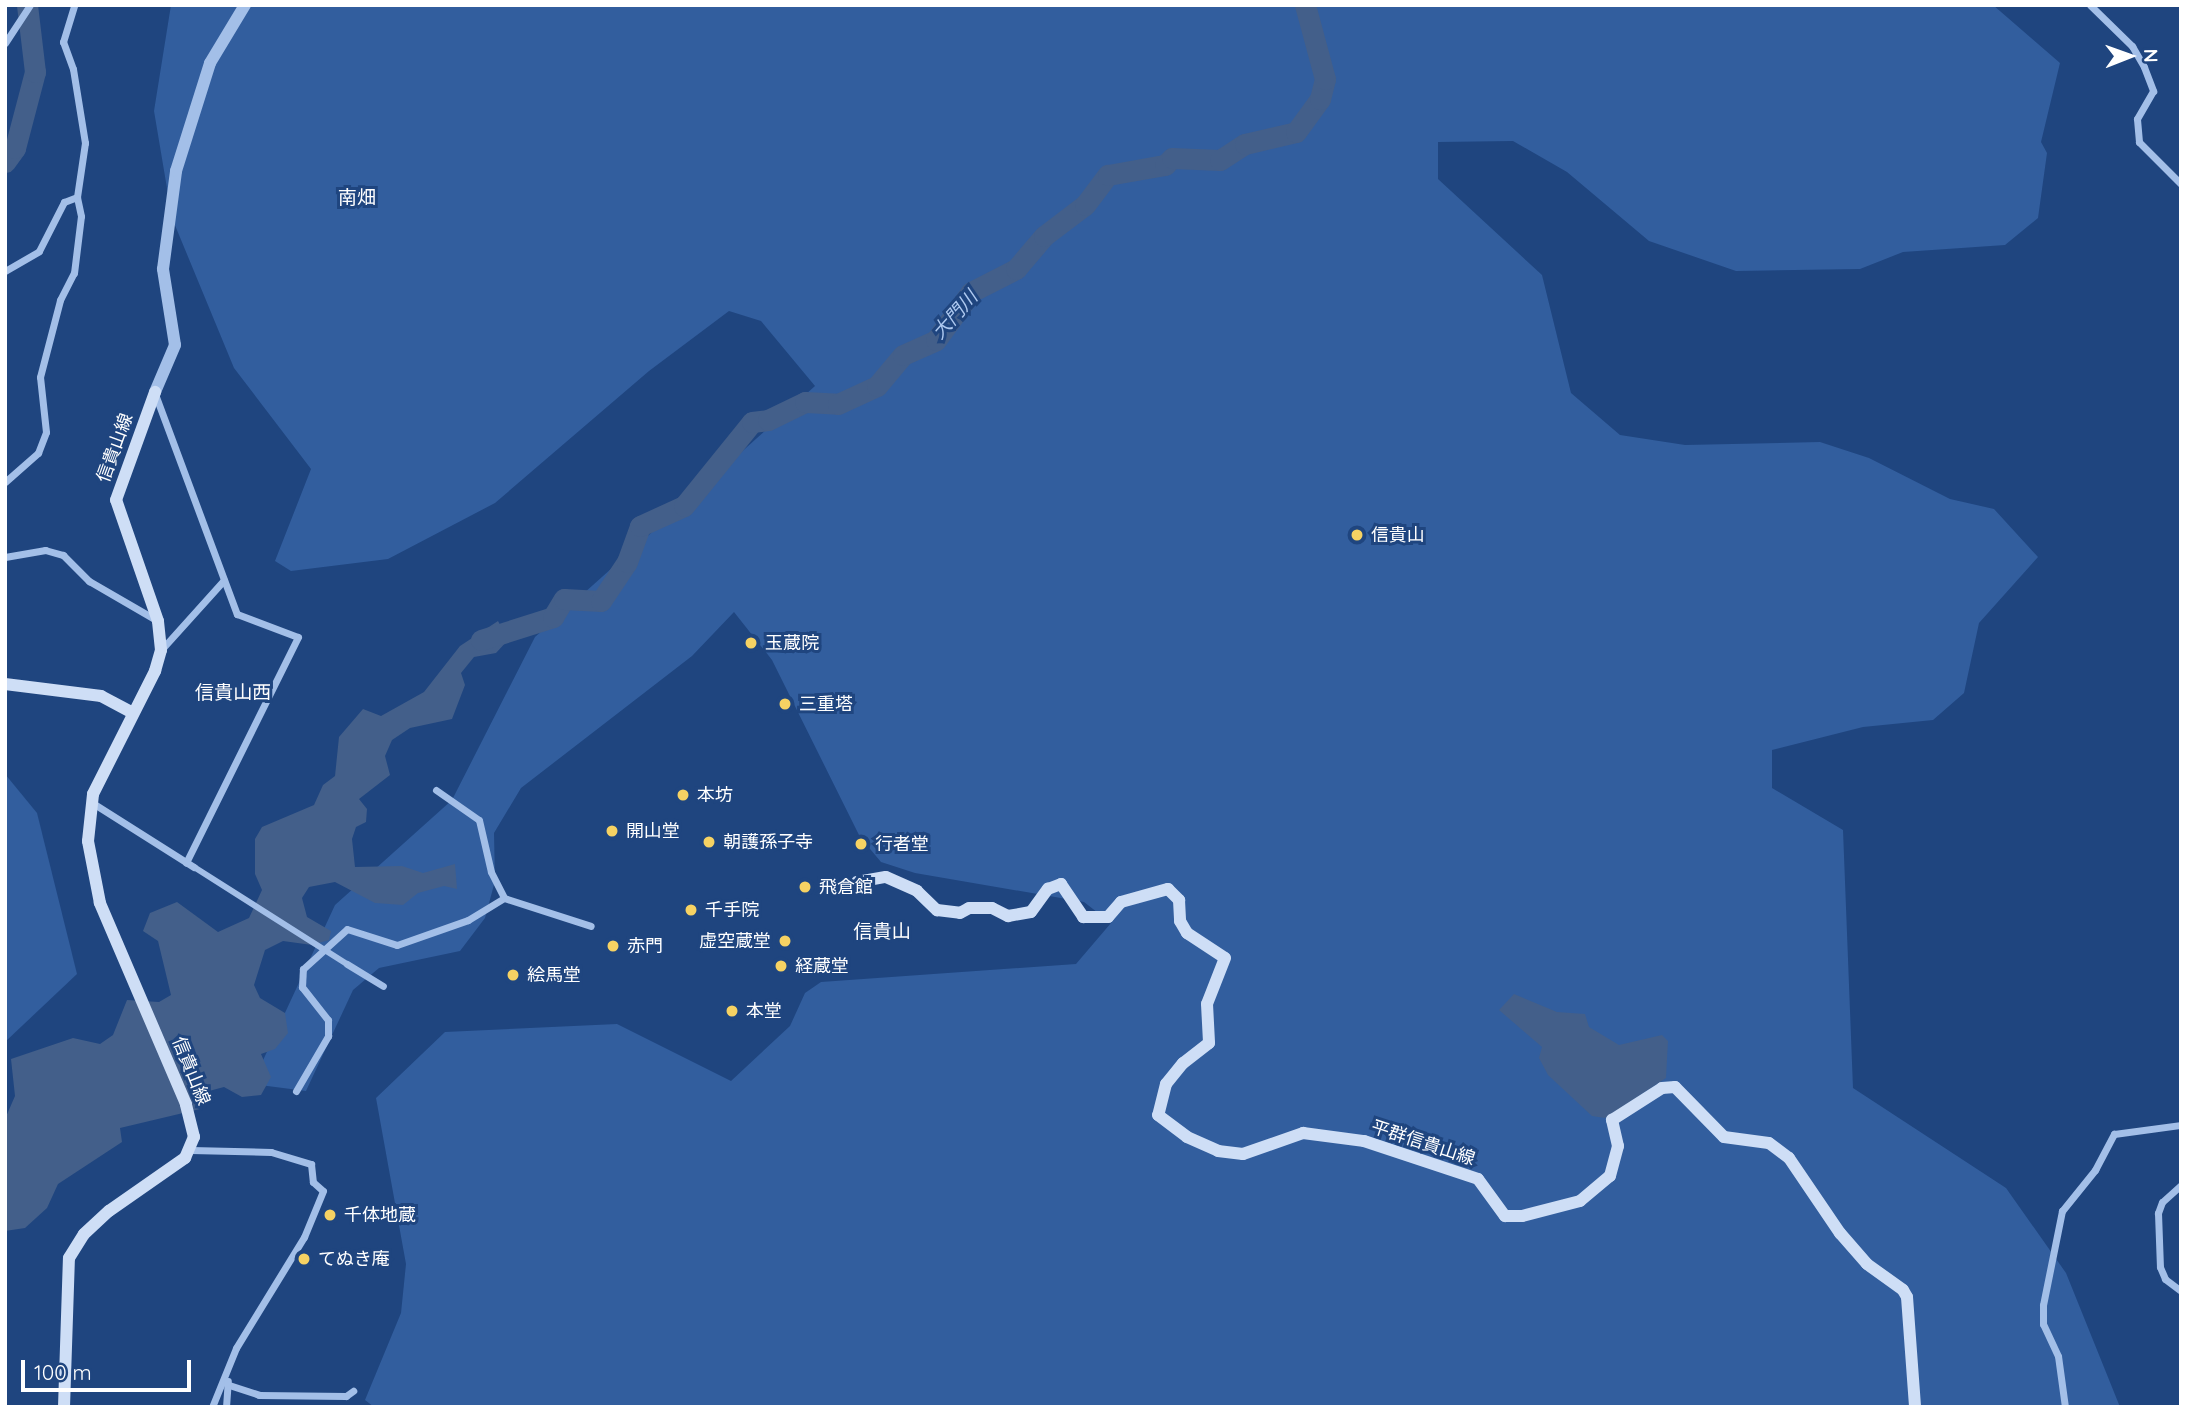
<!DOCTYPE html>
<meta charset="utf-8">
<style>
body{margin:0}
#map{position:relative;width:2186px;height:1412px;overflow:hidden;background:#1f457f;font-family:Quicksand,"Noto Sans JP",sans-serif}
div>[style]{position:absolute}
[style*='--x']{left:calc(var(--x)*1px);top:calc(var(--y)*1px);width:calc(var(--w)*1px);rotate:calc(var(--a)*1deg)}
.green>*{inset:0;background:#325e9e}
.water>*{inset:0;background:#435f8a}
.river>*{height:21px;margin:-10.5px;padding:0 10.5px;transform-origin:10.5px;border-radius:10.5px;background:#435f8a}
.minor>*{height:7px;margin:-3.5px;padding:0 3.5px;transform-origin:3.5px;border-radius:3.5px;background:#a3bfe8}
.tertiary>*{height:12px;margin:-6px;padding:0 6px;transform-origin:6px;border-radius:6px;background:#a3bfe8}
.secondary>*{height:12px;margin:-6px;padding:0 6px;transform-origin:6px;border-radius:6px;background:#cedef6}
.pedestrian-bridge>*{height:6px;margin:-3px;padding:0 3px;transform-origin:3px;border-radius:3px;background:#a3bfe8}
.dots>*{width:19px;height:19px;translate:-50% -50%;box-sizing:border-box;border:4px solid #1f457f;border-radius:50%}
span{translate:-50% -50%;white-space:nowrap;text-align:center;line-height:1.15;-webkit-text-stroke:6px #1f457f;paint-order:stroke}
.street-label{font-size:18px;color:#fff}
.poi-label{font-size:18px;color:#fff}
.left{translate:0 -50%;text-align:left}
.right{translate:-100% -50%;text-align:right}
.neighbourhood-label{font-size:19px;color:#fff}
.water-label{font-size:19px;color:#aec9f0;font-style:italic}
.frame{position:absolute;inset:0;border:7px solid #fff;pointer-events:none}
.north{position:absolute;left:2095px;top:21px;width:70px;height:70px;-webkit-text-stroke:5px #1f457f;paint-order:stroke;rotate:89deg;font-size:19px;font-weight:700;line-height:28px;text-align:center;color:#fff}
.north::after{content:'';display:block;margin:auto;width:24px;height:32px;background:#fff;clip-path:polygon(50% 0,100% 100%,50% 72%,0 100%)}
.scale{position:absolute;left:21px;top:1360px;width:170px;height:32px;box-sizing:border-box;border:4px solid #fff;border-top:0;padding-left:9px;font-size:21px;line-height:24px;white-space:nowrap;color:#fff;-webkit-text-stroke:5px #1f457f;paint-order:stroke}
</style>
<div id="map">
<div class="green">
<i style="clip-path:polygon(171px 5px,1993px 5px,2060px 63px,2041px 142px,2047px 153px,2038px 218px,2005px 245px,1903px 252px,1860px 269px,1736px 271px,1649px 241px,1567px 172px,1513px 141px,1438px 142px,1438px 179px,1542px 275px,1571px 393px,1620px 435px,1685px 445px,1820px 442px,1869px 458px,1950px 499px,1994px 509px,2038px 557px,1979px 623px,1964px 693px,1933px 720px,1863px 727px,1772px 750px,1772px 788px,1843px 830px,1853px 1088px,2006px 1188px,2066px 1273px,2120px 1407px,374px 1407px,365px 1400px,401px 1313px,406px 1264px,376px 1098px,445px 1032px,617px 1024px,731px 1081px,790px 1026px,805px 993px,821px 982px,1076px 964px,1111px 923px,1084px 902px,915px 873px,881px 862px,860px 837px,772px 660px,734px 612px,692px 656px,521px 788px,494px 833px,495px 881px,485px 918px,460px 951px,379px 968px,353px 990px,306px 1091px,252px 1084px,335px 905px,452px 800px,535px 637px,815px 386px,761px 321px,729px 311px,649px 371px,495px 503px,388px 559px,291px 571px,275px 561px,311px 469px,234px 368px,172px 218px,154px 111px)"></i>
<i style="clip-path:polygon(5px 774px,37px 813px,77px 974px,5px 1042px)"></i>
</div>
<div class="water">
<i style="clip-path:polygon(498px 621px,508px 640px,496px 653px,474px 657px,461px 673px,465px 685px,452px 719px,410px 728px,392px 740px,385px 756px,390px 775px,359px 799px,367px 809px,366px 822px,356px 827px,352px 839px,355px 867px,402px 866px,423px 873px,455px 864px,457px 889px,444px 886px,418px 893px,403px 905px,375px 903px,335px 882px,309px 887px,302px 898px,307px 917px,331px 931px,329px 940px,312px 945px,283px 941px,265px 950px,254px 985px,260px 998px,285px 1013px,288px 1033px,275px 1049px,261px 1054px,271px 1077px,261px 1095px,242px 1097px,224px 1087px,209px 1091px,200px 1109px,120px 1128px,122px 1142px,58px 1184px,47px 1208px,25px 1228px,5px 1231px,5px 1119px,15px 1096px,11px 1059px,73px 1038px,100px 1044px,113px 1035px,127px 1000px,159px 1002px,171px 995px,158px 941px,143px 931px,150px 913px,177px 902px,218px 932px,249px 918px,262px 890px,255px 874px,255px 839px,262px 827px,314px 805px,323px 785px,335px 776px,339px 737px,363px 709px,381px 716px,424px 692px,460px 646px)"></i>
<i style="clip-path:polygon(1514px 994px,1557px 1012px,1585px 1014px,1589px 1027px,1619px 1045px,1662px 1035px,1668px 1041px,1666px 1078px,1605px 1118px,1592px 1116px,1548px 1075px,1539px 1058px,1542px 1047px,1499px 1010px)"></i>
</div>
<div class="river">
<i style="--x:5;--y:162;--w:17;--a:-54"></i>
<i style="--x:15;--y:148;--w:79;--a:-75.3"></i>
<i style="--x:35;--y:72;--w:67;--a:-96.8"></i>
<i style="--x:481;--y:640;--w:76;--a:-17.7"></i>
<i style="--x:553;--y:617;--w:21;--a:-59"></i>
<i style="--x:564;--y:599;--w:37;--a:3"></i>
<i style="--x:601;--y:601;--w:47;--a:-56.3"></i>
<i style="--x:627;--y:562;--w:38;--a:-70"></i>
<i style="--x:640;--y:526;--w:48;--a:-24.4"></i>
<i style="--x:684;--y:506;--w:108;--a:-51"></i>
<i style="--x:752;--y:422;--w:16;--a:-7"></i>
<i style="--x:768;--y:420;--w:41;--a:-25.9"></i>
<i style="--x:805;--y:402;--w:33;--a:3"></i>
<i style="--x:838;--y:404;--w:43;--a:-24.8"></i>
<i style="--x:877;--y:386;--w:40;--a:-50"></i>
<i style="--x:903;--y:355;--w:36;--a:-24"></i>
<i style="--x:936;--y:340;--w:59;--a:-53.9"></i>
<i style="--x:971;--y:292;--w:51;--a:-27.1"></i>
<i style="--x:1016;--y:269;--w:43;--a:-49.7"></i>
<i style="--x:1044;--y:236;--w:51;--a:-37.1"></i>
<i style="--x:1085;--y:205;--w:38;--a:-53"></i>
<i style="--x:1108;--y:175;--w:58;--a:-10"></i>
<i style="--x:1165;--y:165;--w:10;--a:-45"></i>
<i style="--x:1172;--y:158;--w:48;--a:2.4"></i>
<i style="--x:1220;--y:160;--w:30;--a:-33"></i>
<i style="--x:1245;--y:144;--w:52;--a:-13.2"></i>
<i style="--x:1296;--y:132;--w:41;--a:-54"></i>
<i style="--x:1320;--y:99;--w:21;--a:-76"></i>
<i style="--x:1325;--y:79;--w:77;--a:-105.1"></i>
</div>
<div class="minor">
<i style="--x:2090;--y:5;--w:59;--a:44.3"></i>
<i style="--x:2132;--y:46;--w:24;--a:60"></i>
<i style="--x:2144;--y:67;--w:26;--a:69"></i>
<i style="--x:2153;--y:91;--w:32;--a:120"></i>
<i style="--x:2137;--y:119;--w:23;--a:85"></i>
<i style="--x:2139;--y:142;--w:59;--a:45"></i>
<i style="--x:5;--y:43;--w:45;--a:-56.7"></i>
<i style="--x:5;--y:271;--w:39;--a:-30"></i>
<i style="--x:39;--y:251;--w:55;--a:-63"></i>
<i style="--x:64;--y:202;--w:14;--a:-21"></i>
<i style="--x:155;--y:394;--w:235;--a:69.6"></i>
<i style="--x:237;--y:614;--w:65;--a:20.7"></i>
<i style="--x:298;--y:637;--w:252;--a:116.4"></i>
<i style="--x:5;--y:482;--w:44;--a:-41.3"></i>
<i style="--x:38;--y:453;--w:22;--a:-69"></i>
<i style="--x:46;--y:432;--w:55;--a:-96.2"></i>
<i style="--x:40;--y:377;--w:80;--a:-75.4"></i>
<i style="--x:60;--y:300;--w:30;--a:-63"></i>
<i style="--x:74;--y:273;--w:57;--a:-83"></i>
<i style="--x:81;--y:216;--w:19;--a:-102"></i>
<i style="--x:77;--y:197;--w:55;--a:-81.6"></i>
<i style="--x:85;--y:143;--w:75;--a:-99.2"></i>
<i style="--x:73;--y:69;--w:29;--a:-110"></i>
<i style="--x:63;--y:42;--w:39;--a:-73"></i>
<i style="--x:5;--y:557;--w:41;--a:-9.9"></i>
<i style="--x:45;--y:550;--w:19;--a:16"></i>
<i style="--x:63;--y:555;--w:37;--a:45"></i>
<i style="--x:89;--y:581;--w:80;--a:30.1"></i>
<i style="--x:161;--y:650;--w:94;--a:-48"></i>
<i style="--x:436;--y:790;--w:52;--a:34.9"></i>
<i style="--x:479;--y:820;--w:53;--a:77"></i>
<i style="--x:491;--y:872;--w:29;--a:63"></i>
<i style="--x:91;--y:802;--w:122;--a:32.3"></i>
<i style="--x:347;--y:964;--w:42;--a:31.4"></i>
<i style="--x:296;--y:1091;--w:64;--a:-59.8"></i>
<i style="--x:328;--y:1036;--w:16;--a:-90"></i>
<i style="--x:328;--y:1020;--w:42;--a:-128.2"></i>
<i style="--x:302;--y:987;--w:18;--a:-87"></i>
<i style="--x:303;--y:969;--w:59;--a:-42.3"></i>
<i style="--x:347;--y:929;--w:52;--a:17.7"></i>
<i style="--x:397;--y:945;--w:75;--a:-19.4"></i>
<i style="--x:468;--y:920;--w:42;--a:-31.4"></i>
<i style="--x:504;--y:898;--w:91;--a:17.8"></i>
<i style="--x:191;--y:1150;--w:80;--a:1.4"></i>
<i style="--x:271;--y:1152;--w:42;--a:16.7"></i>
<i style="--x:311;--y:1164;--w:18;--a:84"></i>
<i style="--x:313;--y:1182;--w:13;--a:42"></i>
<i style="--x:323;--y:1191;--w:50;--a:112.4"></i>
<i style="--x:304;--y:1237;--w:130;--a:121.5"></i>
<i style="--x:236;--y:1348;--w:64;--a:112.1"></i>
<i style="--x:2181;--y:1185;--w:25;--a:138"></i>
<i style="--x:2162;--y:1202;--w:12;--a:110"></i>
<i style="--x:2158;--y:1213;--w:54;--a:87.9"></i>
<i style="--x:2160;--y:1267;--w:13;--a:67"></i>
<i style="--x:2165;--y:1279;--w:20;--a:37"></i>
<i style="--x:229;--y:1385;--w:32;--a:18"></i>
<i style="--x:259;--y:1395;--w:87;--a:0.7"></i>
<i style="--x:346;--y:1396;--w:9;--a:-36"></i>
<i style="--x:226;--y:1407;--w:26;--a:-86"></i>
<i style="--x:2065;--y:1407;--w:51;--a:-97.8"></i>
<i style="--x:2058;--y:1356;--w:35;--a:-115"></i>
<i style="--x:2043;--y:1324;--w:19;--a:-90"></i>
<i style="--x:2043;--y:1305;--w:96;--a:-78.6"></i>
<i style="--x:2062;--y:1211;--w:53;--a:-51.2"></i>
<i style="--x:2095;--y:1170;--w:41;--a:-62.2"></i>
<i style="--x:2114;--y:1134;--w:68;--a:-7.7"></i>
</div>
<div class="tertiary">
<i style="--x:155;--y:392;--w:51;--a:-66.9"></i>
<i style="--x:175;--y:345;--w:77;--a:-99"></i>
<i style="--x:163;--y:269;--w:99;--a:-82.4"></i>
<i style="--x:176;--y:171;--w:113;--a:-72.5"></i>
<i style="--x:210;--y:63;--w:68;--a:-58.9"></i>
</div>
<div class="secondary">
<i style="--x:5;--y:684;--w:97;--a:7.1"></i>
<i style="--x:101;--y:696;--w:36;--a:28"></i>
<i style="--x:857;--y:882;--w:29;--a:-10"></i>
<i style="--x:886;--y:877;--w:34;--a:24"></i>
<i style="--x:917;--y:891;--w:28;--a:44"></i>
<i style="--x:937;--y:910;--w:23;--a:7"></i>
<i style="--x:960;--y:913;--w:10;--a:-29"></i>
<i style="--x:969;--y:908;--w:23;--a:0"></i>
<i style="--x:992;--y:908;--w:18;--a:27"></i>
<i style="--x:1008;--y:916;--w:23;--a:-10"></i>
<i style="--x:1031;--y:912;--w:29;--a:-54"></i>
<i style="--x:1048;--y:889;--w:14;--a:-21"></i>
<i style="--x:1061;--y:884;--w:40;--a:56"></i>
<i style="--x:1083;--y:917;--w:25;--a:0"></i>
<i style="--x:1108;--y:917;--w:20;--a:-49"></i>
<i style="--x:1121;--y:902;--w:49;--a:-15.5"></i>
<i style="--x:1168;--y:889;--w:16;--a:45"></i>
<i style="--x:1179;--y:900;--w:21;--a:87"></i>
<i style="--x:1180;--y:921;--w:14;--a:60"></i>
<i style="--x:1187;--y:933;--w:45;--a:33.3"></i>
<i style="--x:1225;--y:958;--w:49;--a:111.4"></i>
<i style="--x:1207;--y:1004;--w:39;--a:87"></i>
<i style="--x:1209;--y:1043;--w:33;--a:142"></i>
<i style="--x:1183;--y:1063;--w:27;--a:129"></i>
<i style="--x:1166;--y:1084;--w:32;--a:104"></i>
<i style="--x:1158;--y:1115;--w:36;--a:37"></i>
<i style="--x:1187;--y:1137;--w:34;--a:24"></i>
<i style="--x:1218;--y:1151;--w:25;--a:7"></i>
<i style="--x:1243;--y:1154;--w:64;--a:-19.3"></i>
<i style="--x:1303;--y:1133;--w:62;--a:7.5"></i>
<i style="--x:1364;--y:1141;--w:120;--a:18.4"></i>
<i style="--x:1478;--y:1179;--w:46;--a:53.9"></i>
<i style="--x:1505;--y:1216;--w:17;--a:0"></i>
<i style="--x:1522;--y:1216;--w:60;--a:-14.5"></i>
<i style="--x:1580;--y:1201;--w:39;--a:-40"></i>
<i style="--x:1610;--y:1176;--w:31;--a:-75"></i>
<i style="--x:1618;--y:1146;--w:27;--a:-103"></i>
<i style="--x:1612;--y:1120;--w:59;--a:-32.6"></i>
<i style="--x:1662;--y:1088;--w:13;--a:-4"></i>
<i style="--x:1675;--y:1087;--w:70;--a:45.6"></i>
<i style="--x:1724;--y:1137;--w:45;--a:7.6"></i>
<i style="--x:1769;--y:1143;--w:25;--a:37"></i>
<i style="--x:1789;--y:1158;--w:91;--a:55.8"></i>
<i style="--x:1840;--y:1233;--w:41;--a:48.9"></i>
<i style="--x:1867;--y:1264;--w:44;--a:35.8"></i>
<i style="--x:1903;--y:1290;--w:8;--a:60"></i>
<i style="--x:1907;--y:1297;--w:110;--a:85.8"></i>
<i style="--x:64;--y:1407;--w:149;--a:-88.1"></i>
<i style="--x:69;--y:1258;--w:28;--a:-58"></i>
<i style="--x:84;--y:1234;--w:34;--a:-43"></i>
<i style="--x:109;--y:1211;--w:93;--a:-34.9"></i>
<i style="--x:185;--y:1158;--w:23;--a:-67"></i>
<i style="--x:194;--y:1137;--w:34;--a:-104"></i>
<i style="--x:186;--y:1104;--w:219;--a:-113.2"></i>
<i style="--x:100;--y:903;--w:63;--a:-101"></i>
<i style="--x:88;--y:841;--w:47;--a:-83.9"></i>
<i style="--x:93;--y:794;--w:138;--a:-63.2"></i>
<i style="--x:155;--y:671;--w:22;--a:-74"></i>
<i style="--x:161;--y:650;--w:29;--a:-96"></i>
<i style="--x:158;--y:621;--w:128;--a:-109.1"></i>
<i style="--x:116;--y:500;--w:115;--a:-70.1"></i>
</div>
<div class="pedestrian-bridge">
<i style="--x:194;--y:867;--w:181;--a:32.4"></i>
</div>
<div class="dots">
<i style="left:1357px;top:535px;background:#f6d263"></i>
<i style="left:751px;top:643px;background:#f6d263"></i>
<i style="left:785px;top:704px;background:#f6d263"></i>
<i style="left:683px;top:795px;background:#f6d263"></i>
<i style="left:612px;top:831px;background:#f6d263"></i>
<i style="left:709px;top:842px;background:#f6d263"></i>
<i style="left:861px;top:844px;background:#f6d263"></i>
<i style="left:805px;top:887px;background:#f6d263"></i>
<i style="left:691px;top:910px;background:#f6d263"></i>
<i style="left:785px;top:941px;background:#f6d263"></i>
<i style="left:613px;top:946px;background:#f6d263"></i>
<i style="left:781px;top:966px;background:#f6d263"></i>
<i style="left:513px;top:975px;background:#f6d263"></i>
<i style="left:732px;top:1011px;background:#f6d263"></i>
<i style="left:330px;top:1215px;background:#f6d263"></i>
<i style="left:304px;top:1259px;background:#f6d263"></i>
</div>
<div class="street-label">
<span style="left:115px;top:448px;rotate:-70deg">信貴山線</span>
<span style="left:191px;top:1071px;rotate:68deg">信貴山線</span>
<span style="left:1423px;top:1143px;rotate:18deg">平群信貴山線</span>
</div>
<div class="poi-label">
<span class="left" style="left:1371px;top:535px">信貴山</span>
<span class="left" style="left:765px;top:643px">玉蔵院</span>
<span class="left" style="left:799px;top:704px">三重塔</span>
<span class="left" style="left:697px;top:795px">本坊</span>
<span class="left" style="left:626px;top:831px">開山堂</span>
<span class="left" style="left:723px;top:842px">朝護孫子寺</span>
<span class="left" style="left:875px;top:844px">行者堂</span>
<span class="left" style="left:819px;top:887px">飛倉館</span>
<span class="left" style="left:705px;top:910px">千手院</span>
<span class="right" style="left:771px;top:941px">虚空蔵堂</span>
<span class="left" style="left:627px;top:946px">赤門</span>
<span class="left" style="left:795px;top:966px">経蔵堂</span>
<span class="left" style="left:527px;top:975px">絵馬堂</span>
<span class="left" style="left:746px;top:1011px">本堂</span>
<span class="left" style="left:344px;top:1215px">千体地蔵</span>
<span class="left" style="left:318px;top:1259px">てぬき庵</span>
</div>
<div class="neighbourhood-label">
<span style="left:357px;top:198px">南畑</span>
<span style="left:233px;top:693px">信貴山西</span>
<span style="left:882px;top:932px">信貴山</span>
</div>
<div class="water-label">
<span style="left:955px;top:315px;rotate:-48deg">大門川</span>
</div>
<div class="frame"></div>
<div class="north">N</div>
<div class="scale">100 m</div>
</div>
